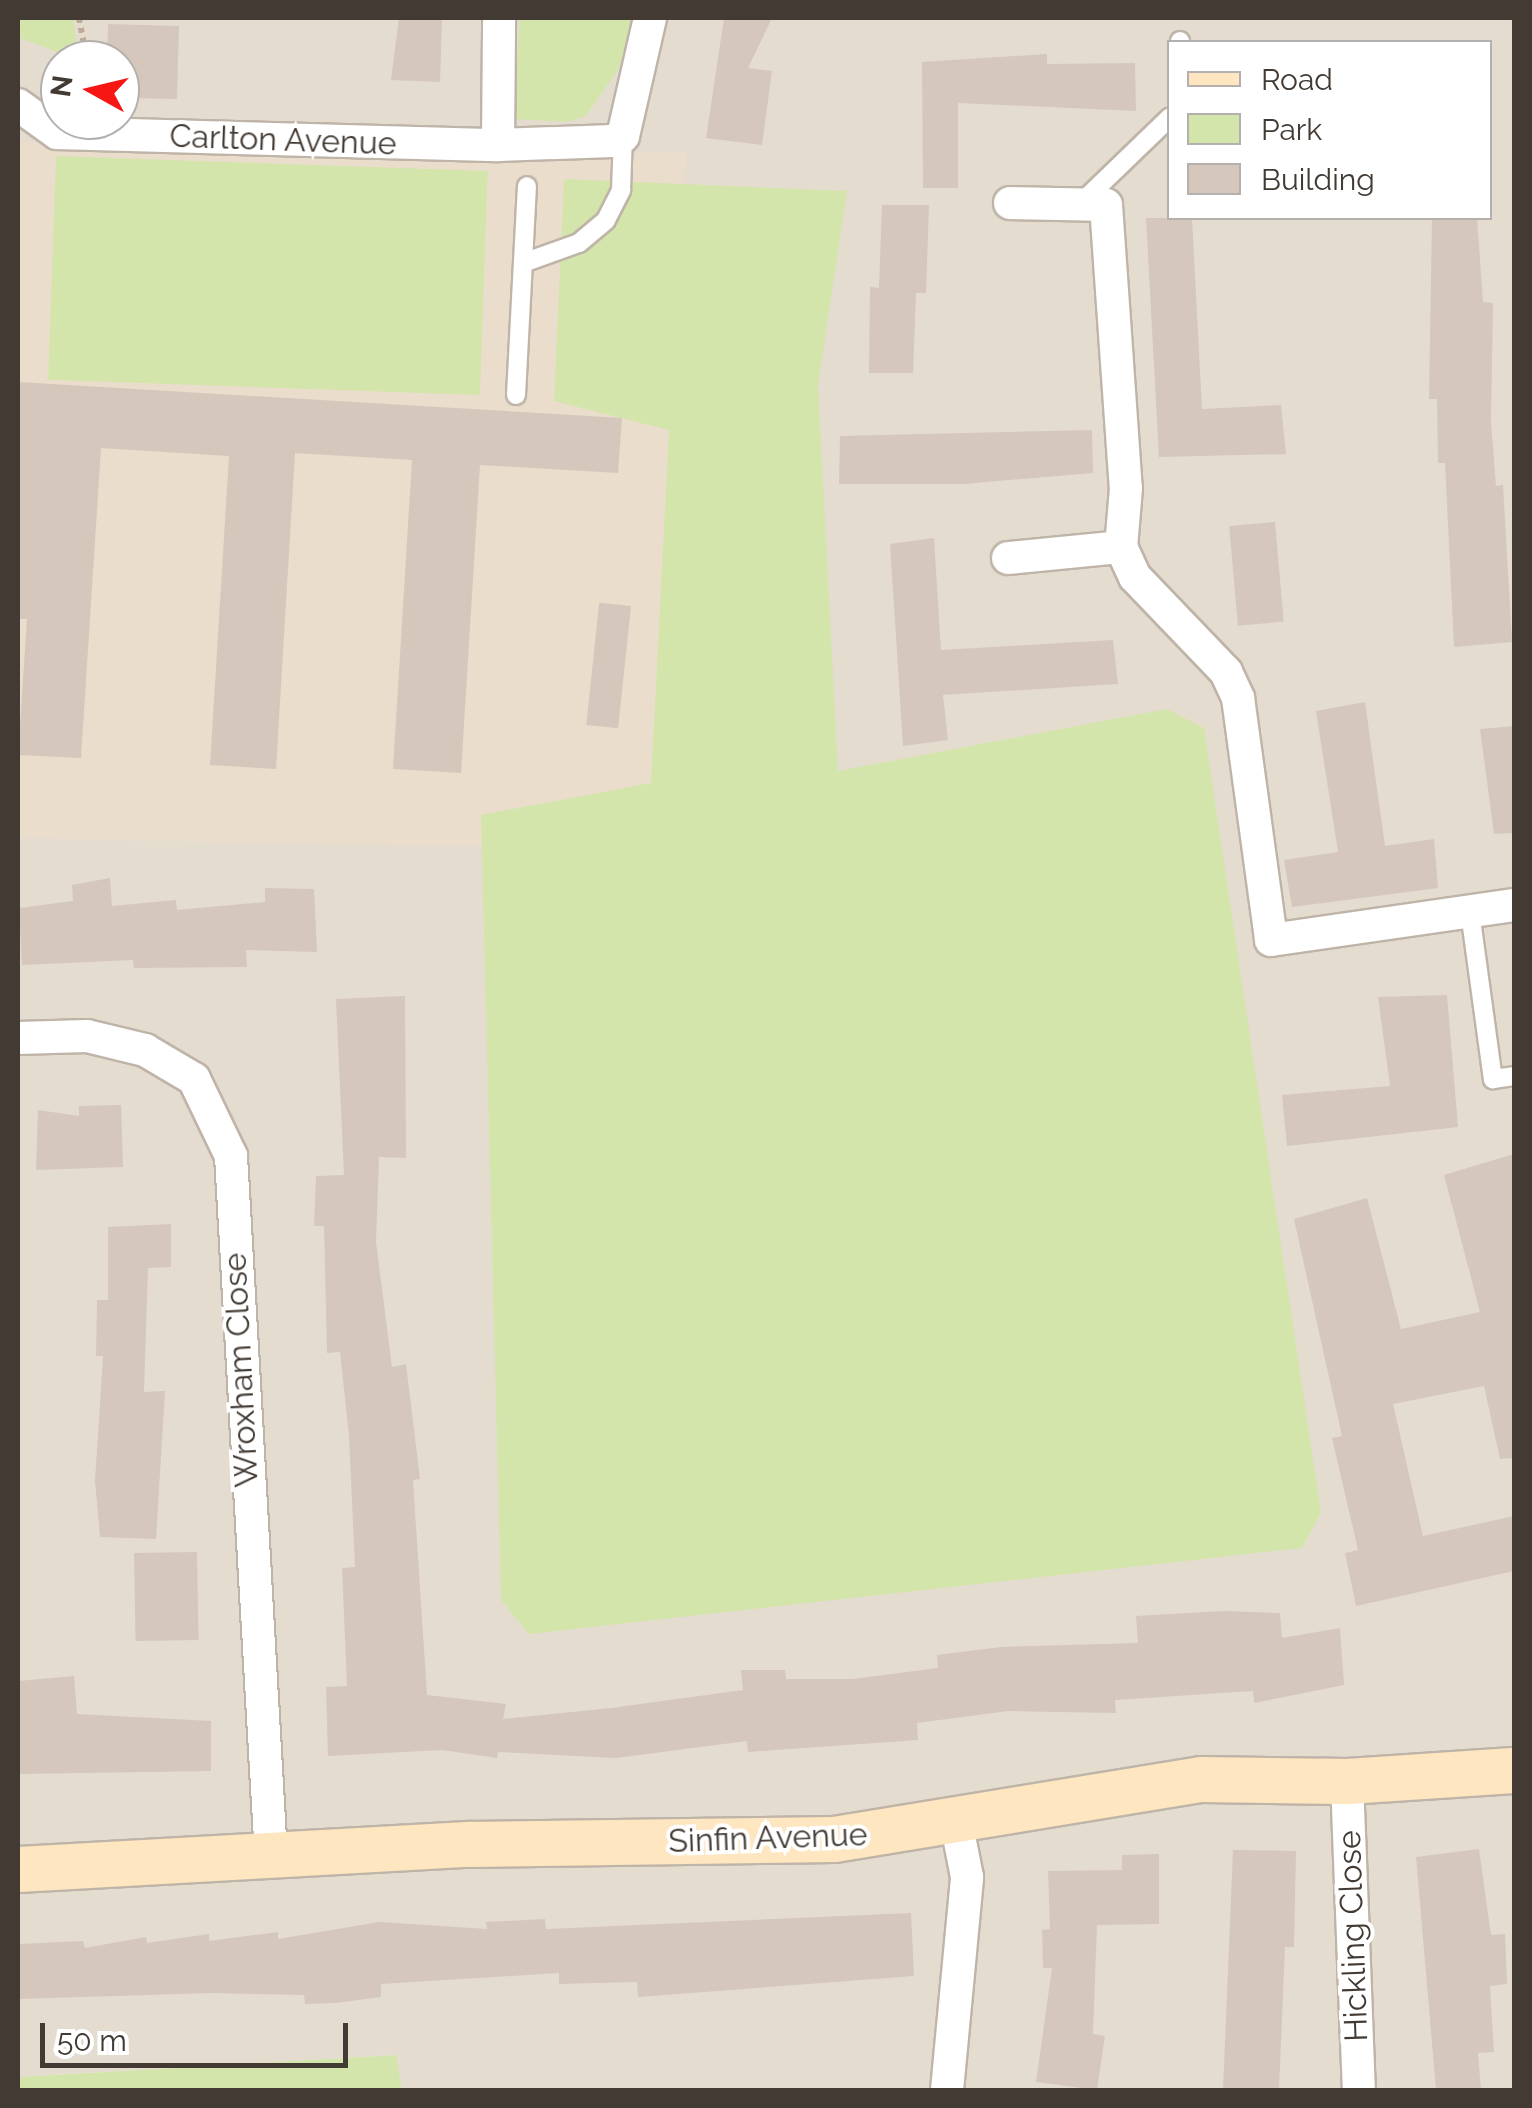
<!DOCTYPE html>
<style>
body{margin:0}
#map{position:relative;width:1532px;height:2108px;overflow:hidden;background:#f1eae2;font-family:Raleway,sans-serif}
div>[style]{position:absolute}
[style*='--x']{left:calc(var(--x)*1px);top:calc(var(--y)*1px);width:calc(var(--w)*1px);rotate:calc(var(--a)*1deg)}
.residential>*{inset:0;background:#e5dcd0}
.education>*{inset:0;background:#eaddcc}
.green>*{inset:0;background:#d3e5ab;transform-origin:0 0}
.building>*{inset:0;background:#d5c7bb;transform-origin:0 0}
.path>*{height:6px;margin-top:-3px;transform-origin:0;background:repeating-linear-gradient(90deg,#bdaa97 0 5px,transparent 0 10px)}
.roads{filter:drop-shadow(2px 0 #bfb4a8) drop-shadow(-2px 0 #bfb4a8) drop-shadow(0 2px #bfb4a8) drop-shadow(0 -2px #bfb4a8)}
.lane>*{height:18px;margin:-9px;padding:0 9px;transform-origin:9px;border-radius:9px;background:#fff}
.street>*{height:32px;margin:-16px;padding:0 16px;transform-origin:16px;border-radius:16px;background:#fff}
.secondary>*{height:45px;margin:-22.5px;padding:0 22.5px;transform-origin:22.5px;border-radius:22.5px;background:#fde6c0}
span{translate:-50% -50%;white-space:nowrap;text-align:center;line-height:1.15;-webkit-text-stroke:8px #fff;paint-order:stroke}
.street-label{font-size:32px;color:#423a33}
.frame{position:absolute;inset:0;border:20px solid #423a33;pointer-events:none}
.legend{position:absolute;left:1167px;top:40px;width:325px;height:180px;box-sizing:border-box;background:#fff;border:2px solid #b3b0ad;margin:0;padding:12px 18px;list-style:none;font-size:30px;color:#423a33}
.legend li{display:flex;align-items:center;gap:20px;height:50px}
.legend b{width:50px;border:2px solid #b3b0ad}
.north{position:absolute;left:40px;top:40px;width:100px;height:100px;box-sizing:border-box;background:#fff;border:2px solid #b3b0ad;border-radius:50%;rotate:278deg;font-size:28px;font-weight:700;line-height:40px;text-align:center;color:#423a33}
.north::after{content:'';display:block;margin:auto;width:35px;height:45px;background:#f61614;clip-path:polygon(50% 0,100% 100%,50% 72%,0 100%)}
.scale{position:absolute;left:40px;top:2023px;width:308px;height:45px;box-sizing:border-box;border:5px solid #423a33;border-top:0;padding-left:12px;font-size:30px;line-height:35px;white-space:nowrap;color:#423a33;-webkit-text-stroke:8px #fff;paint-order:stroke}
</style>
<div id="map">
<div class="residential">
<i style="clip-path:polygon(evenodd,18px 18px,1514px 18px,1514px 2090px,402px 2090px,395px 2055px,18px 2077px,18px 18px,1170px 42px,1490px 42px,1490px 218px,1170px 218px,1170px 42px,18px 18px,60px 60px,120px 60px,120px 120px,60px 120px,60px 60px)"></i>
</div>
<div class="education">
<i style="clip-path:polygon(18px 141px,158px 149px,686px 153px,651px 850px,18px 838px)"></i>
</div>
<div class="green">
<i style="clip-path:polygon(19px 18px,73px 19px,79px 60px,20px 38px)"></i>
<i style="clip-path:polygon(520px 18px,632px 18px,619px 68px,586px 116px,567px 122px,513px 119px)"></i>
<i style="left:56px;top:156px;width:432px;height:224px;rotate:2deg"></i>
<i style="clip-path:polygon(564px 179px,847px 191px,818px 385px,838px 771px,1167px 709px,1204px 728px,1321px 1513px,1302px 1548px,529px 1634px,501px 1600px,481px 815px,651px 783px,669px 430px,554px 401px)"></i>
<i style="clip-path:polygon(396px 2055px,402px 2090px,18px 2090px,18px 2077px)"></i>
</div>
<div class="building">
<i style="clip-path:polygon(399px 18px,442px 18px,440px 82px,391px 80px)"></i>
<i style="clip-path:polygon(724px 18px,772px 18px,748px 68px,772px 71px,762px 145px,706px 138px)"></i>
<i style="clip-path:polygon(108px 24px,179px 26px,177px 99px,120px 98px,120px 60px,107px 60px)"></i>
<i style="clip-path:polygon(1047px 54px,1047px 64px,1135px 63px,1136px 111px,958px 103px,958px 188px,923px 188px,922px 62px)"></i>
<i style="clip-path:polygon(882px 205px,929px 205px,926px 293px,916px 293px,913px 373px,869px 373px,870px 287px,879px 288px)"></i>
<i style="clip-path:polygon(1146px 218px,1192px 218px,1202px 409px,1281px 405px,1286px 454px,1159px 457px)"></i>
<i style="clip-path:polygon(1432px 218px,1477px 218px,1483px 302px,1493px 303px,1491px 422px,1496px 486px,1503px 485px,1512px 642px,1454px 647px,1445px 463px,1438px 463px,1437px 399px,1429px 399px)"></i>
<i style="clip-path:polygon(18px 382px,622px 418px,618px 473px,480px 465px,461px 773px,393px 769px,412px 460px,295px 453px,276px 769px,210px 765px,229px 456px,101px 448px,81px 758px,18px 755px,27px 619px,18px 619px)"></i>
<i style="clip-path:polygon(1092px 430px,1093px 473px,963px 484px,839px 484px,840px 436px)"></i>
<i style="left:1275px;top:522px;width:100px;height:46px;rotate:85deg"></i>
<i style="clip-path:polygon(934px 538px,941px 650px,1113px 640px,1118px 684px,943px 695px,948px 740px,903px 746px,890px 544px)"></i>
<i style="left:631px;top:606px;width:123px;height:32px;rotate:96deg"></i>
<i style="clip-path:polygon(1365px 702px,1385px 846px,1434px 839px,1438px 888px,1292px 907px,1284px 860px,1338px 852px,1316px 711px)"></i>
<i style="clip-path:polygon(1514px 726px,1514px 833px,1494px 834px,1480px 729px)"></i>
<i style="clip-path:polygon(110px 878px,112px 906px,176px 900px,177px 910px,265px 902px,265px 888px,314px 889px,317px 952px,246px 950px,247px 967px,134px 968px,133px 960px,22px 965px,19px 908px,73px 901px,72px 885px)"></i>
<i style="clip-path:polygon(1447px 995px,1458px 1127px,1287px 1146px,1282px 1095px,1390px 1086px,1378px 997px)"></i>
<i style="clip-path:polygon(405px 996px,406px 1158px,379px 1157px,376px 1242px,392px 1367px,406px 1364px,420px 1479px,413px 1480px,427px 1695px,506px 1704px,503px 1719px,611px 1708px,743px 1690px,741px 1670px,785px 1670px,786px 1679px,853px 1679px,938px 1668px,937px 1655px,1001px 1647px,1138px 1643px,1136px 1616px,1224px 1611px,1280px 1613px,1282px 1638px,1340px 1628px,1344px 1685px,1254px 1703px,1253px 1691px,1115px 1700px,1116px 1713px,1008px 1711px,917px 1723px,918px 1740px,748px 1752px,747px 1741px,616px 1758px,498px 1752px,497px 1758px,442px 1750px,328px 1756px,326px 1687px,347px 1686px,342px 1568px,355px 1567px,349px 1436px,340px 1352px,327px 1353px,324px 1226px,314px 1226px,316px 1176px,344px 1175px,336px 999px)"></i>
<i style="clip-path:polygon(121px 1105px,123px 1167px,36px 1170px,38px 1110px,79px 1116px,79px 1106px)"></i>
<i style="clip-path:polygon(1514px 1154px,1514px 1458px,1500px 1459px,1484px 1386px,1393px 1404px,1423px 1536px,1514px 1516px,1514px 1571px,1356px 1606px,1345px 1553px,1358px 1550px,1332px 1438px,1342px 1436px,1294px 1219px,1367px 1198px,1401px 1329px,1480px 1312px,1444px 1175px)"></i>
<i style="clip-path:polygon(171px 1224px,171px 1267px,148px 1268px,144px 1392px,165px 1391px,156px 1539px,100px 1537px,95px 1481px,103px 1356px,96px 1356px,97px 1300px,108px 1300px,108px 1227px)"></i>
<i style="left:197px;top:1552px;width:88px;height:63px;rotate:89deg"></i>
<i style="clip-path:polygon(74px 1676px,77px 1714px,211px 1721px,211px 1771px,18px 1774px,18px 1681px)"></i>
<i style="clip-path:polygon(1479px 1849px,1491px 1935px,1505px 1934px,1507px 1984px,1490px 1986px,1494px 2052px,1478px 2053px,1481px 2090px,1436px 2090px,1416px 1857px)"></i>
<i style="clip-path:polygon(1233px 1850px,1296px 1851px,1294px 1947px,1285px 1947px,1279px 2090px,1223px 2090px)"></i>
<i style="clip-path:polygon(1159px 1854px,1159px 1924px,1097px 1925px,1093px 2034px,1105px 2036px,1097px 2090px,1036px 2082px,1052px 1968px,1043px 1968px,1042px 1930px,1050px 1929px,1048px 1871px,1122px 1870px,1122px 1855px)"></i>
<i style="clip-path:polygon(911px 1913px,914px 1976px,638px 1997px,637px 1982px,559px 1984px,559px 1973px,381px 1984px,381px 1997px,336px 2003px,305px 2004px,304px 1995px,212px 1993px,18px 1999px,18px 1944px,83px 1941px,85px 1948px,146px 1937px,147px 1943px,209px 1934px,209px 1941px,278px 1932px,278px 1939px,379px 1922px,487px 1929px,486px 1922px,545px 1919px,546px 1929px)"></i>
</div>
<div class="path">
<i style="--x:79;--y:18;--w:43;--a:79.2"></i>
</div>
<div class="roads">
<div class="lane">
<i style="--x:1180;--y:41;--w:1;--a:90"></i>
<i style="--x:1080;--y:204;--w:125;--a:-44"></i>
<i style="--x:523;--y:263;--w:59;--a:-19.7"></i>
<i style="--x:579;--y:243;--w:35;--a:-40"></i>
<i style="--x:606;--y:220;--w:34;--a:-63"></i>
<i style="--x:621;--y:190;--w:54;--a:-87.9"></i>
<i style="--x:516;--y:395;--w:209;--a:-87"></i>
<i style="--x:1470;--y:912;--w:169;--a:82.2"></i>
<i style="--x:1493;--y:1079;--w:21;--a:-8"></i>
</div>
<div class="street">
<i style="--x:18;--y:105;--w:48;--a:35.7"></i>
<i style="--x:57;--y:133;--w:441;--a:1.6"></i>
<i style="--x:498;--y:145;--w:115;--a:-2"></i>
<i style="--x:613;--y:141;--w:11;--a:-27"></i>
<i style="--x:623;--y:136;--w:121;--a:-77.1"></i>
<i style="--x:498;--y:145;--w:127;--a:-89.5"></i>
<i style="--x:1010;--y:203;--w:96;--a:1.2"></i>
<i style="--x:1106;--y:205;--w:284;--a:86"></i>
<i style="--x:1126;--y:488;--w:59;--a:94.8"></i>
<i style="--x:1121;--y:547;--w:33;--a:65"></i>
<i style="--x:1135;--y:577;--w:132;--a:46.2"></i>
<i style="--x:1226;--y:672;--w:29;--a:65"></i>
<i style="--x:1238;--y:698;--w:244;--a:82.2"></i>
<i style="--x:1271;--y:940;--w:246;--a:-8.2"></i>
<i style="--x:1008;--y:558;--w:114;--a:-5.6"></i>
<i style="--x:18;--y:1038;--w:69;--a:-1.7"></i>
<i style="--x:87;--y:1036;--w:60;--a:13.6"></i>
<i style="--x:145;--y:1050;--w:57;--a:30.6"></i>
<i style="--x:194;--y:1079;--w:85;--a:64.3"></i>
<i style="--x:231;--y:1156;--w:701;--a:86.73"></i>
<i style="--x:1347;--y:1781;--w:309;--a:87.8"></i>
<i style="--x:947;--y:2090;--w:214;--a:-84.6"></i>
<i style="--x:967;--y:1877;--w:57;--a:-101.1"></i>
</div>
<div class="secondary">
<i style="--x:18;--y:1869;--w:454;--a:-3.2"></i>
<i style="--x:471;--y:1844;--w:363;--a:-0.8"></i>
<i style="--x:834;--y:1839;--w:372;--a:-9.3"></i>
<i style="--x:1201;--y:1779;--w:146;--a:0.8"></i>
<i style="--x:1347;--y:1781;--w:167;--a:-3.8"></i>
</div>
</div>
<div class="street-label">
<span style="left:283px;top:140px;rotate:2deg">Carlton Avenue</span>
<span style="left:241px;top:1370px;rotate:-93deg">Wroxham Close</span>
<span style="left:768px;top:1838px;rotate:-2deg">Sinfin Avenue</span>
<span style="left:1353px;top:1936px;rotate:-92deg">Hickling Close</span>
</div>
<div class="frame"></div>
<ul class="legend">
<li><b style="height:12px;background:#fde6c0"></b>Road</li>
<li><b style="height:28px;background:#d3e5ab"></b>Park</li>
<li><b style="height:28px;background:#d5c7bb"></b>Building</li>
</ul>
<div class="north">N</div>
<div class="scale">50 m</div>
</div>
